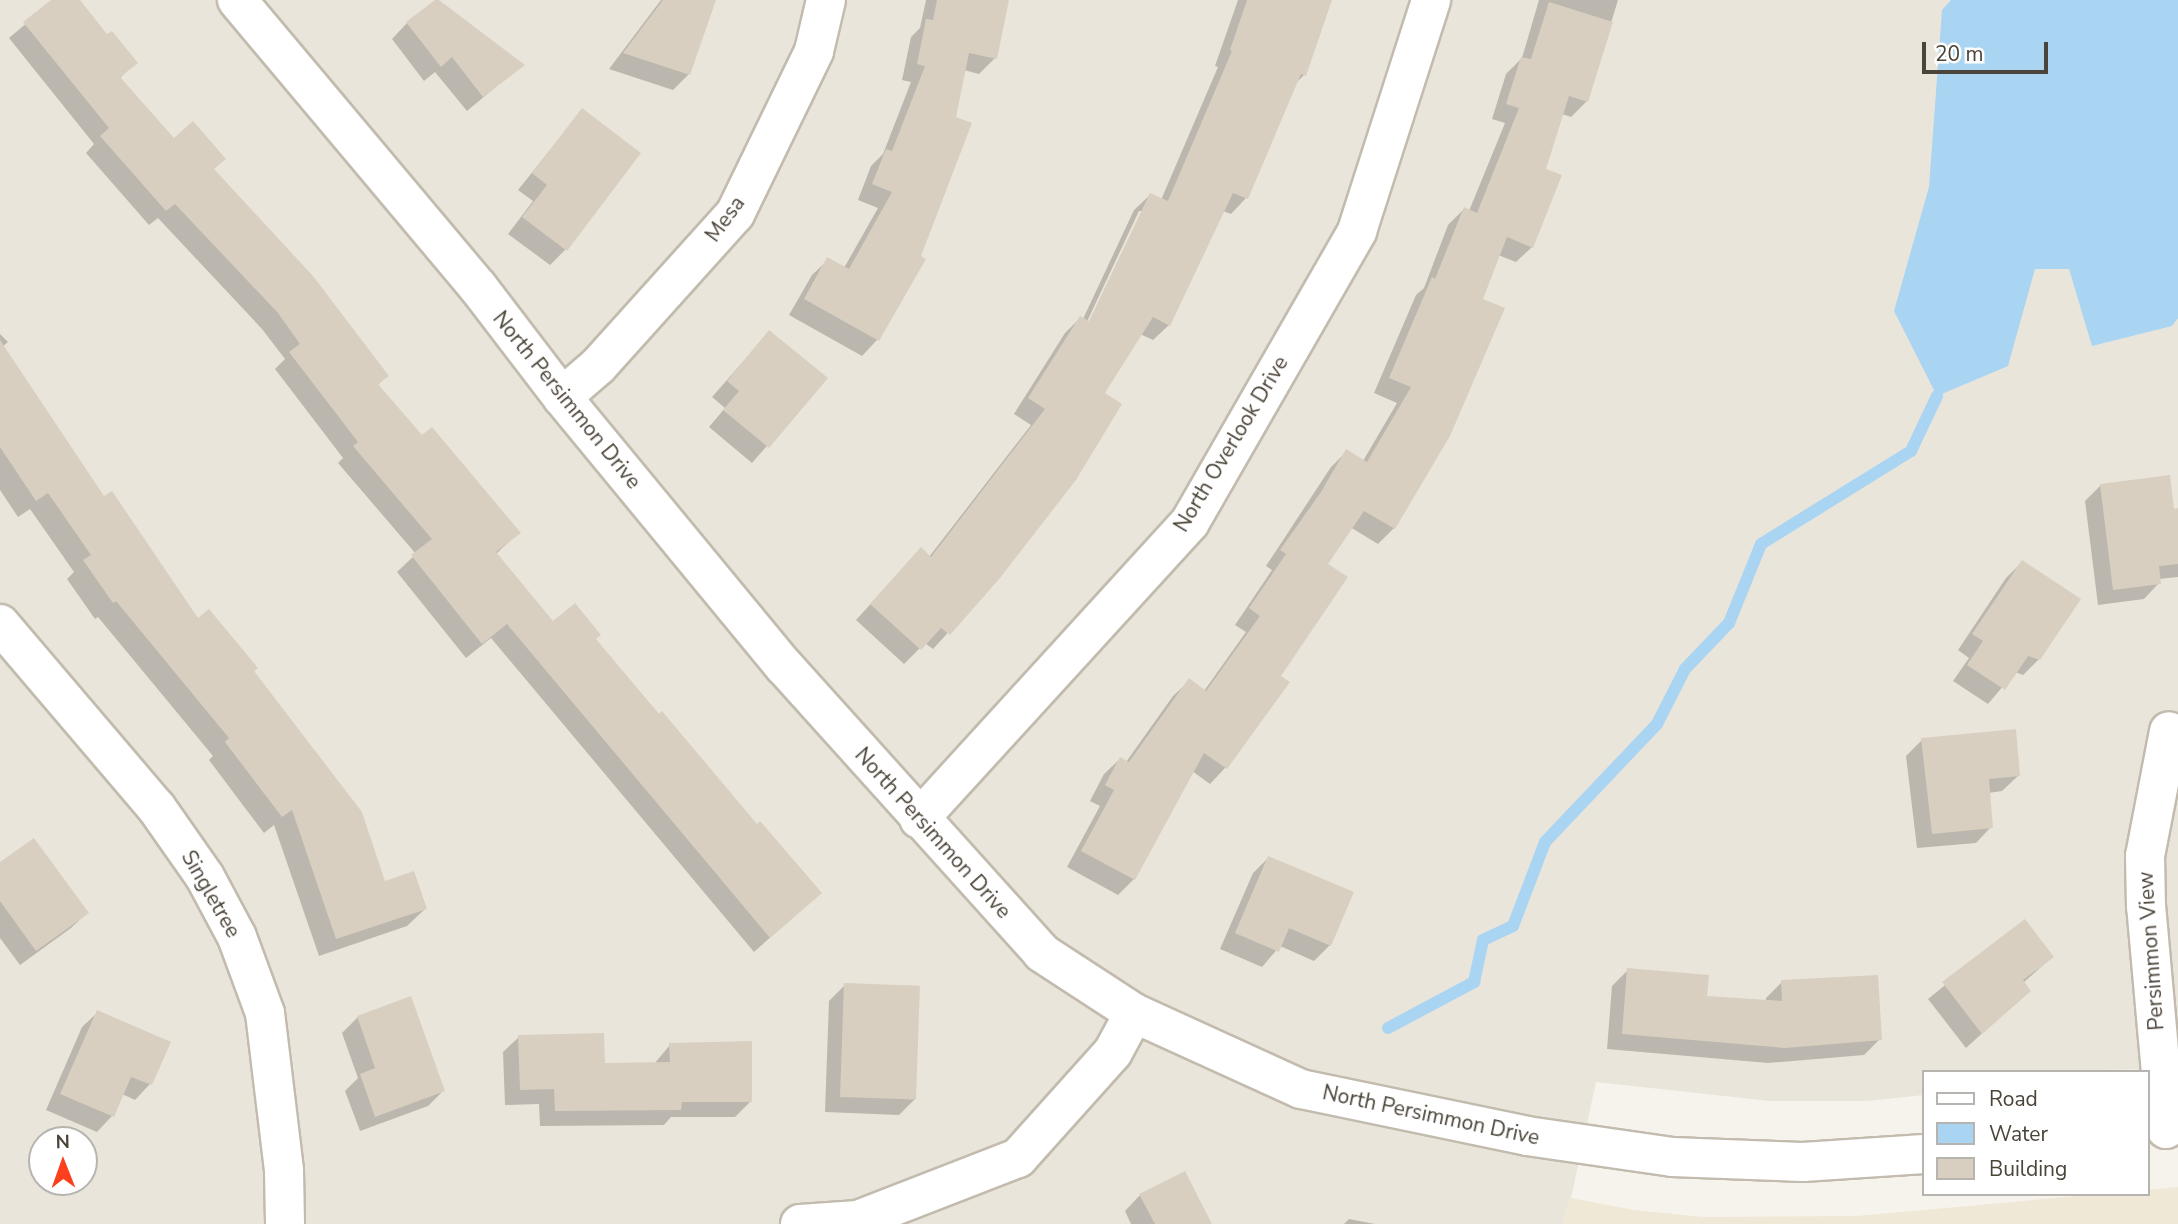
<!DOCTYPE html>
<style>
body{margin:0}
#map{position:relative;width:2178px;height:1224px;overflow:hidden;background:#f6f3ec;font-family:"Nunito Sans",sans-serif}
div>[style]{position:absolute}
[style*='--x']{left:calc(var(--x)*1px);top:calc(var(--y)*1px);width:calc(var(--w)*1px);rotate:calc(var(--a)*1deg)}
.residential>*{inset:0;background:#eae5da}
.education>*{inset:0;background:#efe8d6}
.water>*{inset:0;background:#a9d4f2}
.shadow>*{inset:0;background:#0003}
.stream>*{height:12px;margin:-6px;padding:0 6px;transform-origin:6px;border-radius:6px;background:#a9d4f2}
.building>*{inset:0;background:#d8cfc1;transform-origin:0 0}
.roads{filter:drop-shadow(2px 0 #c2bbae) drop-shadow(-2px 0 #c2bbae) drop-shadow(0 2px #c2bbae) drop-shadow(0 -2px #c2bbae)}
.minor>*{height:38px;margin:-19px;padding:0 19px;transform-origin:19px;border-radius:19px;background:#fff}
span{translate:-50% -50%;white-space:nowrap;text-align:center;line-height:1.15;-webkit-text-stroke:5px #fff;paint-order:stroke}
.street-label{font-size:21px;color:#4b4439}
.legend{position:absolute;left:1922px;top:1070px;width:228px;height:126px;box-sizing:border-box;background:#fff;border:2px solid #b7b4b0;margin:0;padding:9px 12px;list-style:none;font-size:21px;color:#4b4439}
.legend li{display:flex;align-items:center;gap:14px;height:35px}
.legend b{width:35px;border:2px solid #b7b4b0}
.north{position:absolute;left:28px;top:1126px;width:70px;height:70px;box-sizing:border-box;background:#fff;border:2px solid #b7b4b0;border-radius:50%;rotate:359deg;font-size:19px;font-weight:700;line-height:28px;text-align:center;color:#4b4439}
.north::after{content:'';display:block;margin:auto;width:24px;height:32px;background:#fc3f1d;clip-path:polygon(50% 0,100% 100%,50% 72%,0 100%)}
.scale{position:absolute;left:1922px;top:42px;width:126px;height:32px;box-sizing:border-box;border:4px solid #4b4439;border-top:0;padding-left:9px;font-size:21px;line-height:24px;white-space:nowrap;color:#4b4439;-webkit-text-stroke:5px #fff;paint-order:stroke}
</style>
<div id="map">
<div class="residential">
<i style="clip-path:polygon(evenodd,0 0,2178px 0,2178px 1069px,1924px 1072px,1924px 1095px,1867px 1101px,1770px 1101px,1596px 1082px,1571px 1198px,1562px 1224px,0 1224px,0 0,42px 1140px,84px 1140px,84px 1182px,42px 1182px,42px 1140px)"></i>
</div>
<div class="education">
<i style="clip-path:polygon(2178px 1187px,2178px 1224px,1562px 1224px,1571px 1198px,1634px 1210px,1703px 1217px,1857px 1216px,2099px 1194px,2148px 1194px,2148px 1190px)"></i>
</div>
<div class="water">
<i style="clip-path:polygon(1951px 0,2178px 0,2178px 318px,2172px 326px,2092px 346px,2069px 269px,2035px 269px,2008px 366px,1937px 396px,1894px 311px,1929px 187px,1942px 10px)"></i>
</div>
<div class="shadow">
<i style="clip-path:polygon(54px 0,77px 0,106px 37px,135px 63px,119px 79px,174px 140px,212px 170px,387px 375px,377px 386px,422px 437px,518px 533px,496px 554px,553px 624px,594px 640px,757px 826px,820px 893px,754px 952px,491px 638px,466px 658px,397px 572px,416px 554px,338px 463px,343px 458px,275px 369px,285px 359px,262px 329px,158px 218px,149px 225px,86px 153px,94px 144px,9px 38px)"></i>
<i style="clip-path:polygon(661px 0,714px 0,689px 74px,673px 90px,609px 69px)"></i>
<i style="clip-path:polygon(926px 0,1007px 0,995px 58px,979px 74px,964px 70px,919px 257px,924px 260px,877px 340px,862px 356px,789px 315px,812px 275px,828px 260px,844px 268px,878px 208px,858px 200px,871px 166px,883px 154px,911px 82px,902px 80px,911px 37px,920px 28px)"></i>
<i style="clip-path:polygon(evenodd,1238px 0,1330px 0,1304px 75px,1295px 84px,1246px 198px,1231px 214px,1223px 211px,1169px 325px,1153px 340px,1140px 334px,1102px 394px,999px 577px,933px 649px,925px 643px,904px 664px,856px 620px,906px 565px,929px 557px,1031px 425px,1014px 414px,1065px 333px,1080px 318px,1083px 319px,1134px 210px,1150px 195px,1161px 200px,1218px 67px,1215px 66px,1238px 0,1139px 211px,1143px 211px,1087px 330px,1084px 328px,1139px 211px)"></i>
<i style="clip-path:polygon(1539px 0,1618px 0,1587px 101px,1571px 117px,1562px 114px,1544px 170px,1532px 247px,1516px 262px,1498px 255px,1394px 528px,1378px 544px,1350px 527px,1326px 564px,1279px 676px,1287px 682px,1225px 768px,1210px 784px,1192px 771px,1134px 879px,1118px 895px,1067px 867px,1100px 806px,1090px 801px,1104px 774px,1120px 759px,1126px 762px,1173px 696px,1189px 681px,1204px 691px,1246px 632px,1235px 625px,1272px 570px,1266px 566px,1331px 467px,1346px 452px,1363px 461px,1397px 403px,1374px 393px,1416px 295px,1424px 288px,1448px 225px,1464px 209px,1469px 211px,1505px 123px,1492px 119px,1506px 74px,1522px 58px)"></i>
<i style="clip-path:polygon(407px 23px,522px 65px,467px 111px,435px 72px,424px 81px,392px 39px)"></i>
<i style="clip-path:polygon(582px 110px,565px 250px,550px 265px,508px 234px,533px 201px,518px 190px)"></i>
<i style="clip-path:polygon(769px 332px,825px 379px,752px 463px,709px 427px,725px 408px,712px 397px)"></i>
<i style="clip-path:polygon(0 334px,8px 342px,2px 347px,104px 499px,198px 620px,252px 671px,384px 883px,425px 909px,407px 926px,319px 956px,274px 825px,264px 833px,209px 760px,213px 756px,98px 617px,95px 619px,67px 579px,74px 572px,30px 509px,18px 517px,0 490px)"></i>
<i style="clip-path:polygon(2101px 485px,2178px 510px,2178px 577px,2159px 579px,2159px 583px,2144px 599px,2098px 605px,2085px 501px)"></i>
<i style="clip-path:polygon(2022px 562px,2039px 659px,2023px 675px,2015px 672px,1988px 704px,1953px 681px,1969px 658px,1958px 650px,2006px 578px)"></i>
<i style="clip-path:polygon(1922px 740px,2018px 776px,2002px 791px,1988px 793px,1991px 827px,1976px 843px,1917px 848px,1906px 756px)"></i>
<i style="clip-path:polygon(1268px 858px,1330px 945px,1314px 961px,1280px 946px,1262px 967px,1220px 949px,1253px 873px)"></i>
<i style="clip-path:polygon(0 864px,87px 913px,71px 928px,20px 965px,0 938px)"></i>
<i style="clip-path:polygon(2024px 921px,2052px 957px,2023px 983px,2029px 991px,1966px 1048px,1928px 999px)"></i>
<i style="clip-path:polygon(1628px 970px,1705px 998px,1766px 1002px,1766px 998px,1782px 982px,1880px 1039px,1864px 1055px,1768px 1063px,1607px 1049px,1612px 986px)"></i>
<i style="clip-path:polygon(845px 985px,915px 1099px,899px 1115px,825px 1112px,829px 1001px)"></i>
<i style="clip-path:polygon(98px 1012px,150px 1084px,135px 1100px,122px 1094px,112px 1116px,97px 1132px,46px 1110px,82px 1027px)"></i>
<i style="clip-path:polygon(358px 1017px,443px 1091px,428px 1106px,360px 1131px,345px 1091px,358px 1078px,342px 1033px)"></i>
<i style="clip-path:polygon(519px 1037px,603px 1065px,654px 1064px,670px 1045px,751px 1101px,735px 1117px,671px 1117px,664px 1125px,540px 1126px,539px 1104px,505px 1105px,503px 1052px)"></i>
<i style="clip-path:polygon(1140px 1195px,1210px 1224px,1131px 1224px,1125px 1211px)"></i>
<i style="clip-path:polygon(1349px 1219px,1375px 1224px,1344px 1224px)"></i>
</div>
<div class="stream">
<i style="--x:1388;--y:1028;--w:98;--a:-28.1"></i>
<i style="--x:1474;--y:982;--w:43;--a:-77.9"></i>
<i style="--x:1483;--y:940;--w:33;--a:-25"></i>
<i style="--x:1513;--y:926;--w:90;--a:-69.1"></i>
<i style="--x:1545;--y:842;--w:163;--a:-46.5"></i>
<i style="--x:1657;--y:724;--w:62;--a:-63"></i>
<i style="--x:1685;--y:669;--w:64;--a:-46.3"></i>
<i style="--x:1729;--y:623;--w:85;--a:-67.9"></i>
<i style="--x:1761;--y:544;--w:176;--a:-31.8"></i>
<i style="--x:1911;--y:451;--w:61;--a:-64.7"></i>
</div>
<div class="building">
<i style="clip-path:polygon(51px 0,80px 0,107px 34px,112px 31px,138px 63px,120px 77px,174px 138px,193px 121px,226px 159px,214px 169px,313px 276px,389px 376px,378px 384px,422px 435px,432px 427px,521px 533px,496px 552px,553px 621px,575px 603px,601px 635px,596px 639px,659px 714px,662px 711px,757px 824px,760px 821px,822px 893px,770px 938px,507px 624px,482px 644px,411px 555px,432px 539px,353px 446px,358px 442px,289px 352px,300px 344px,278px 313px,175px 204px,166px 211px,100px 136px,109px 128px,23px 22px)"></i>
<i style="clip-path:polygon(435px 0,439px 0,525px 65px,483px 97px,452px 57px,441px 67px,406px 22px)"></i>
<i style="clip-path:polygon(663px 0,716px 0,690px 75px,623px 53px)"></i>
<i style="clip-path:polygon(937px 0,1009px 0,997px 59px,969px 53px,956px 117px,972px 123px,921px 256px,926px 259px,879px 341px,804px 299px,827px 257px,849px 269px,892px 192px,872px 184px,886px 149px,892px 151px,925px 66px,917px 64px,926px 19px,933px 20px)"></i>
<i style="clip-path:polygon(1247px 0,1332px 0,1306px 76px,1301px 74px,1248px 199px,1233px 193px,1170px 326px,1153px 317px,1105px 393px,1122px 404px,1076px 480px,1000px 578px,950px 635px,941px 628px,921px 650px,870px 604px,921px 547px,931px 557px,1045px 409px,1028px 398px,1080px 316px,1089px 321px,1150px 193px,1168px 201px,1232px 51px,1230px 50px)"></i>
<i style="clip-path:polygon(1549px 2px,1613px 22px,1588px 102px,1569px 96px,1546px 169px,1562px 175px,1533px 248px,1507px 237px,1483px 299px,1505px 308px,1450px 436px,1395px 529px,1364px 511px,1328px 564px,1348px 577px,1281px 676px,1290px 682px,1227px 769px,1204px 753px,1135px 880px,1081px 851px,1114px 790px,1105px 785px,1120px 757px,1129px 762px,1189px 678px,1206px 691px,1260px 616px,1249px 608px,1286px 554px,1280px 550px,1321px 492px,1346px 449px,1367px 462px,1411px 387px,1389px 378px,1432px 277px,1435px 279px,1464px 207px,1477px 213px,1519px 108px,1506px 104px,1521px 57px,1531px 59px)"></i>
<i style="clip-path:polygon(582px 108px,641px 153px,567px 251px,522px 217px,547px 185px,532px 173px)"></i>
<i style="clip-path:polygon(769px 330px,828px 378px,769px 448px,723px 410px,739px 391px,727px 381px)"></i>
<i style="clip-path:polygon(0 340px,104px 496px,112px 491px,198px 618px,209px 609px,258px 668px,254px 671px,362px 812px,385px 881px,414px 871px,427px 909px,336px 939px,292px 810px,282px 817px,225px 742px,229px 738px,116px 601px,113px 603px,83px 560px,91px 555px,48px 493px,36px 501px,0 447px)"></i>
<i style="clip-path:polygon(2170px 475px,2174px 509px,2178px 508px,2178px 564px,2159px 566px,2161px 584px,2113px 590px,2100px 484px)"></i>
<i style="clip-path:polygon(2022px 560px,2081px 599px,2040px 660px,2028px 656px,2005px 690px,1967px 665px,1983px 641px,1972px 634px)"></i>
<i style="clip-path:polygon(2016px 729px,2020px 776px,1989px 779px,1993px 828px,1932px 834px,1921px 738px)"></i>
<i style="clip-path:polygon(34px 838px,89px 913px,36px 951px,0 901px,0 862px)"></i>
<i style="clip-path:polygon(1268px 856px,1354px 892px,1331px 946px,1289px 928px,1279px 952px,1235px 933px)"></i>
<i style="clip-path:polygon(2025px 919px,2054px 957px,2023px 980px,2031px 991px,1982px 1034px,1942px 982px)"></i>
<i style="clip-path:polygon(1627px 968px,1709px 975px,1707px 996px,1782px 1001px,1781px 980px,1878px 975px,1882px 1040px,1785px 1048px,1622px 1034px)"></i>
<i style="left:844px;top:983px;width:76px;height:114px;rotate:2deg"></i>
<i style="clip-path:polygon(411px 996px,445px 1091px,375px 1117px,360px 1074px,375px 1068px,357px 1016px)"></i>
<i style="clip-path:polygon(97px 1010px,171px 1042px,152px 1085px,131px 1077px,114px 1117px,60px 1094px)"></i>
<i style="clip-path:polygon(604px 1033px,605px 1063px,670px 1062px,669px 1043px,752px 1041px,752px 1102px,682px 1102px,681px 1110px,555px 1111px,554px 1089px,520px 1090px,518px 1035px)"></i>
<i style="clip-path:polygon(1185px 1171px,1212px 1224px,1155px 1224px,1139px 1194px)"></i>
</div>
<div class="roads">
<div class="minor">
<i style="--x:237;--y:0;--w:375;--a:50"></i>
<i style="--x:478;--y:287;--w:138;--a:52.6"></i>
<i style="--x:562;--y:397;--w:349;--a:50.5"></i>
<i style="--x:784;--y:666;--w:386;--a:48"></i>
<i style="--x:1042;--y:953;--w:110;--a:33.1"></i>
<i style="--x:1134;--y:1013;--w:183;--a:24.5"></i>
<i style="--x:1301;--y:1089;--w:231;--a:11.7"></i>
<i style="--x:1527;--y:1136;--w:147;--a:8.2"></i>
<i style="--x:1672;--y:1157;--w:131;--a:2.2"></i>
<i style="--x:1803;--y:1162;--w:121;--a:-3.8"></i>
<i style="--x:562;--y:397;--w:48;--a:-40.7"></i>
<i style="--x:598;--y:366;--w:205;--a:-48"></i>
<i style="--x:735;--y:214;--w:181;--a:-64.1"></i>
<i style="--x:814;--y:51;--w:52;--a:-76.8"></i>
<i style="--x:0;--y:624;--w:240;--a:49.6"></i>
<i style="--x:156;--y:807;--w:85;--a:55"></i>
<i style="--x:205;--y:877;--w:68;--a:61.9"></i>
<i style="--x:237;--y:937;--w:81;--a:69.8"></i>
<i style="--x:265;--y:1013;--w:159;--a:83.1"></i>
<i style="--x:284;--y:1171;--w:53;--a:88.9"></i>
<i style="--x:919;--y:819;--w:402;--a:-47.6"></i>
<i style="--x:1190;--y:522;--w:336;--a:-60.1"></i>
<i style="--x:1357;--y:231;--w:243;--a:-72.2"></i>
<i style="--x:2166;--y:1129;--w:223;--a:-95.1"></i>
<i style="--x:2146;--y:907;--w:51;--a:-91.1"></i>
<i style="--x:2145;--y:856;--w:127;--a:-79.1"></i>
<i style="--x:800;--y:1224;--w:58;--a:-3.9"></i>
<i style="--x:858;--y:1220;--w:172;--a:-21.2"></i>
<i style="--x:1018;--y:1158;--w:142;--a:-48.1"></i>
<i style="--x:1113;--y:1052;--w:44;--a:-61.7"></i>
</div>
</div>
<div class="street-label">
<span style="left:725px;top:219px;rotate:-54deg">Mesa</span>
<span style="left:567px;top:400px;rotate:51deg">North Persimmon Drive</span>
<span style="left:1231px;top:444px;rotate:-59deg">North Overlook Drive</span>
<span style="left:933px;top:833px;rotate:48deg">North Persimmon Drive</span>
<span style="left:211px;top:894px;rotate:60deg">Singletree</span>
<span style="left:2151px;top:951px;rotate:-94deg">Persimmon View</span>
<span style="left:1431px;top:1115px;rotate:12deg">North Persimmon Drive</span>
</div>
<ul class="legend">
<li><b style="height:9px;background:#fff"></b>Road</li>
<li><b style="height:19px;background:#a9d4f2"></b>Water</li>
<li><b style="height:19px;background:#d8cfc1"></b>Building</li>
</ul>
<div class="north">N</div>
<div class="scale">20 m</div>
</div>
